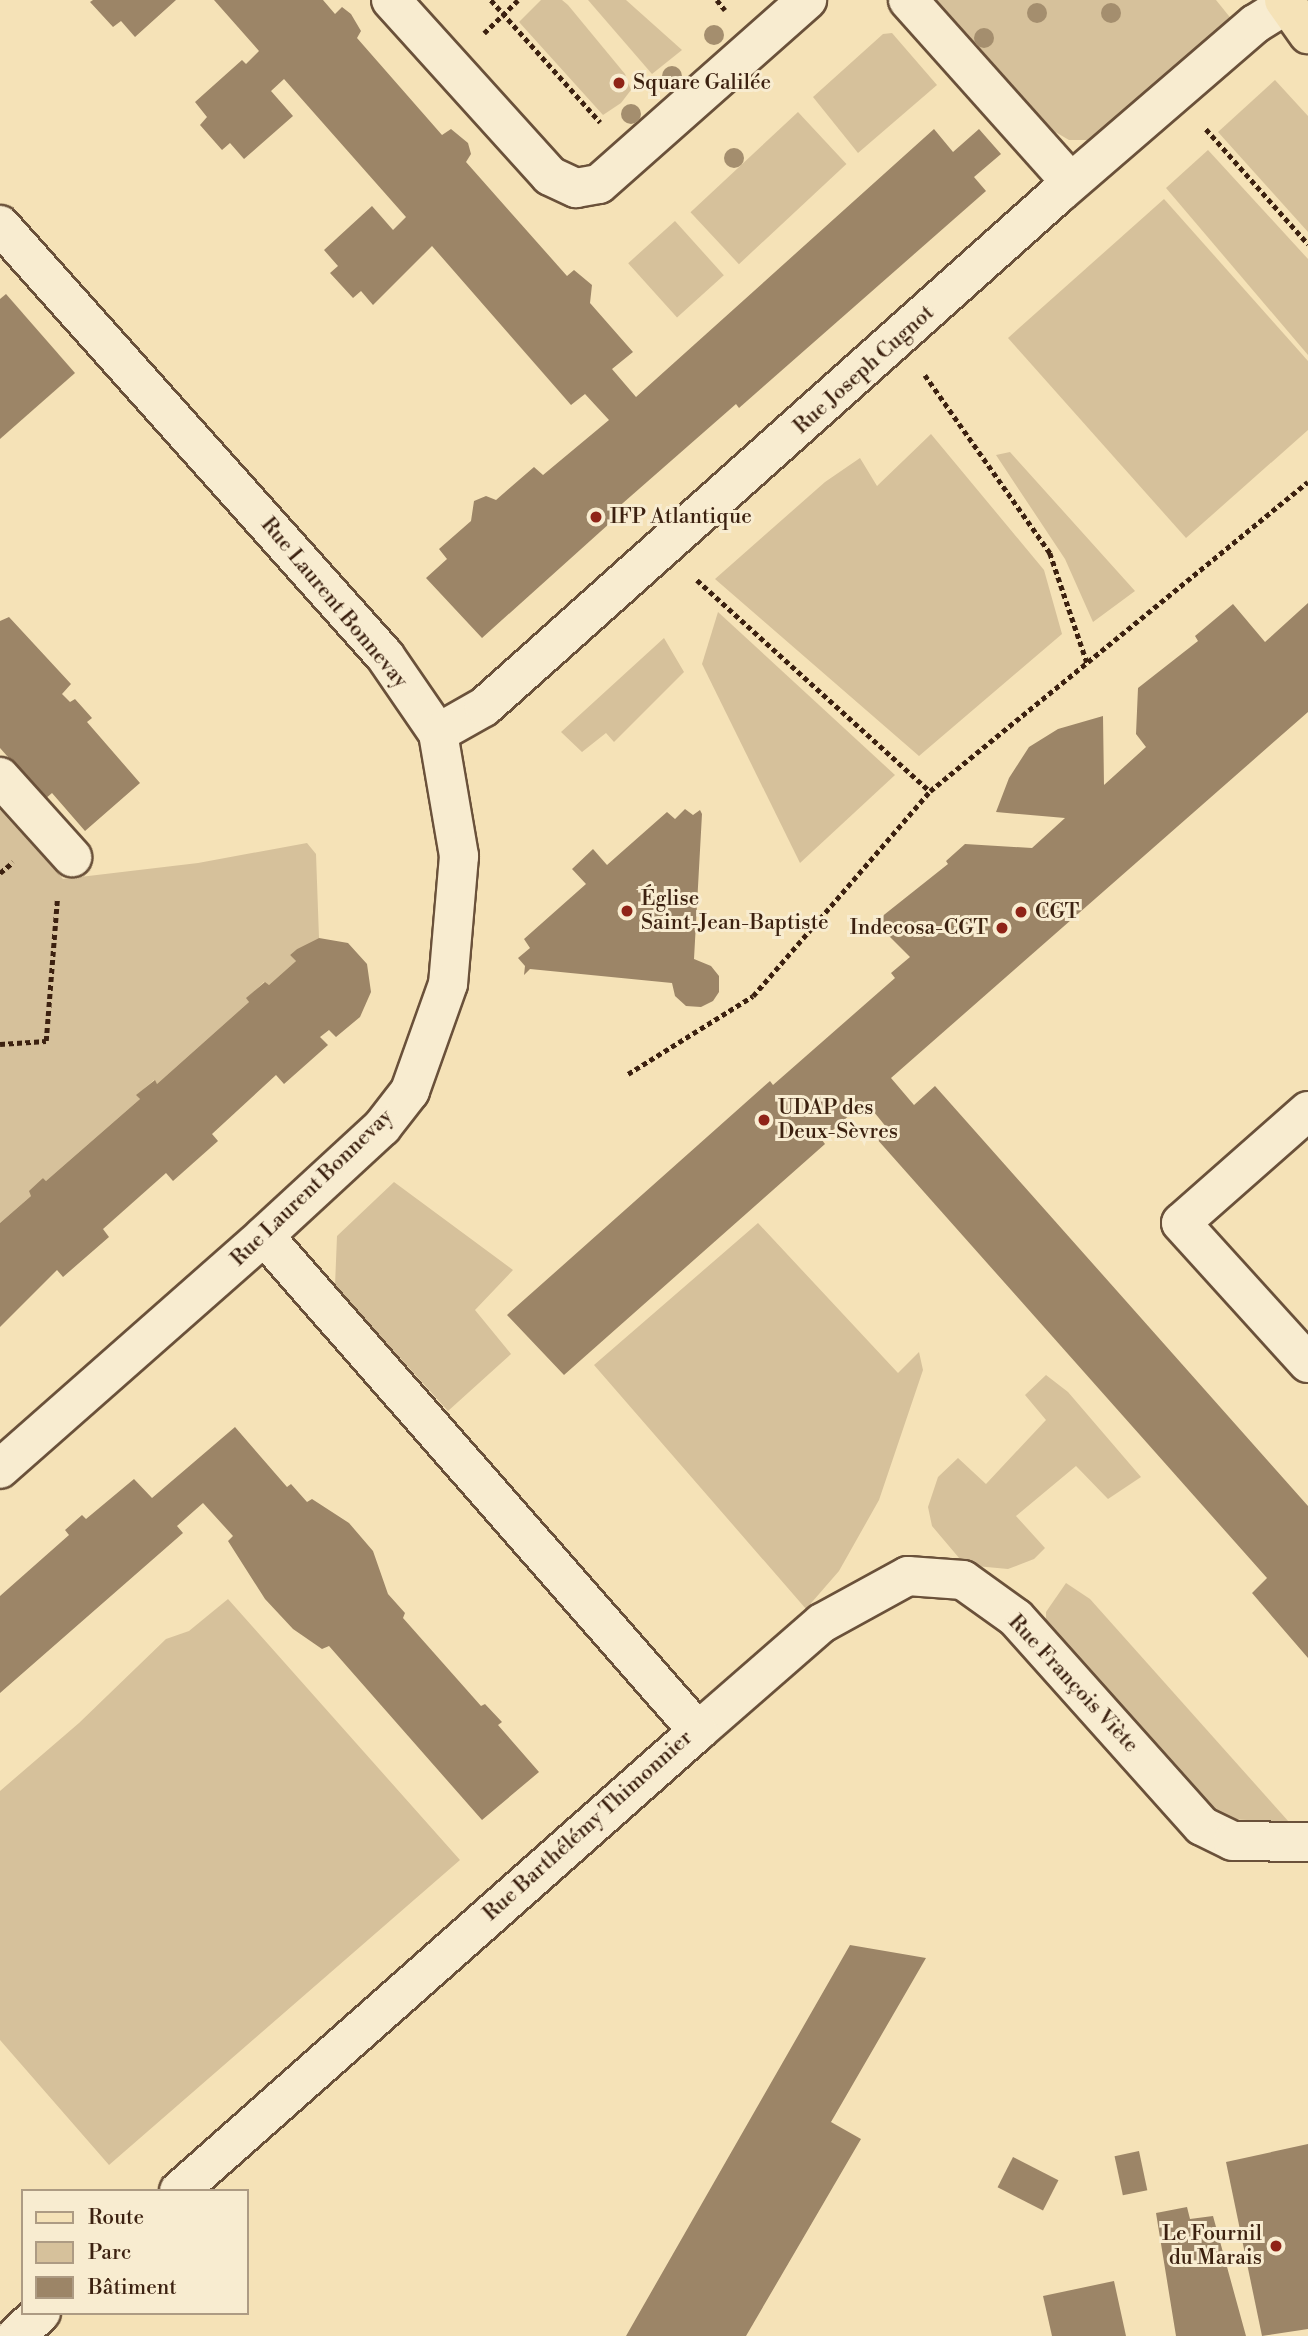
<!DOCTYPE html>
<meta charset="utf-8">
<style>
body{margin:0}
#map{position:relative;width:1308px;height:2336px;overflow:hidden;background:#f5e2b7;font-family:"Libre Bodoni",serif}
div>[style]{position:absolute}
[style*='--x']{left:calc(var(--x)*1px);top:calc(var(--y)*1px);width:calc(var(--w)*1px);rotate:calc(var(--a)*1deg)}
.green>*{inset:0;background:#d6c19b;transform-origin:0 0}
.building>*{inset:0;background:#9c8567;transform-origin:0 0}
.path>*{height:4.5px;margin-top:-2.25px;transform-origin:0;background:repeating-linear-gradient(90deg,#3c2110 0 5px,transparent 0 8.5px)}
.roads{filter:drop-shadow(2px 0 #6a513a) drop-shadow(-2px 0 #6a513a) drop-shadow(0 2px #6a513a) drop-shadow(0 -2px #6a513a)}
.minor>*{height:38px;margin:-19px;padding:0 19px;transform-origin:19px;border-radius:19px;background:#f8ecd0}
.major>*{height:38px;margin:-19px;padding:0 19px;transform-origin:19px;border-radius:19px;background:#f5e2b7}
.trees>*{width:20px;height:20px;margin:-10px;border-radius:50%;background:#a48e6e}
.dots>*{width:19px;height:19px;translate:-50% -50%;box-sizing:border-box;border:4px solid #f8ecd0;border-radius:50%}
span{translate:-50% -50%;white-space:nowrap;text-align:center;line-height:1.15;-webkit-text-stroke:6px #f8ecd0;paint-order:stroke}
.poi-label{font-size:21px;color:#3c2110}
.left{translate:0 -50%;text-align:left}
.right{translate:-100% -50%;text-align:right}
.street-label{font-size:21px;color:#3c2110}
.legend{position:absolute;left:21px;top:2189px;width:228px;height:126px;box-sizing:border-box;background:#f8ecd0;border:2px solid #ad9b83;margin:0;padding:9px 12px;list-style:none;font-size:21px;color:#3c2110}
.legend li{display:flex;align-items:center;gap:14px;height:35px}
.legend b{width:35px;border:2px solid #ad9b83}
</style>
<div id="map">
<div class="green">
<i style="clip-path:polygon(541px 0,562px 0,568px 5px,625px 74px,631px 90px,621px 103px,603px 115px,519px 22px)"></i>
<i style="clip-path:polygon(588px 0,626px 0,682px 50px,652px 74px)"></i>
<i style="clip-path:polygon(930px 0,1216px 0,1233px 21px,1092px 140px,1069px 140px,1040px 123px)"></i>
<i style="clip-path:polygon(892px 33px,937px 85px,858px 153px,813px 97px,883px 34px)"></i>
<i style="clip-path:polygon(1275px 80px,1308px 116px,1308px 232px,1218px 132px)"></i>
<i style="left:798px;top:112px;width:71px;height:147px;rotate:47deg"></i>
<i style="clip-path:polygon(1208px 150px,1308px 259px,1308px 355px,1166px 188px)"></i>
<i style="clip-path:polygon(1164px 199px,1308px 361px,1308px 430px,1186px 538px,1008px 338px)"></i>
<i style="left:675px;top:221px;width:73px;height:63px;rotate:48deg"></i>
<i style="clip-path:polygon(931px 434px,1044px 570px,1062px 634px,919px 756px,715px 579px,825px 482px,860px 458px,877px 486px)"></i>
<i style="clip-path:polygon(1010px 452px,1135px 591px,1093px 622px,1065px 559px,996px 455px)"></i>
<i style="clip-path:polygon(718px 612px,895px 775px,800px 863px,702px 664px)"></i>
<i style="clip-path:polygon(664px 638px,684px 672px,614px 742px,606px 733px,582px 752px,561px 732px)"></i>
<i style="clip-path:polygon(0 810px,63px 879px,198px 863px,307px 843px,316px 854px,319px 938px,297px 949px,290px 955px,296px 961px,269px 985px,264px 982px,247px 998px,249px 1002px,157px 1084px,154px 1080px,137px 1095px,140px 1099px,46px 1181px,43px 1178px,31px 1196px,0 1223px)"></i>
<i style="clip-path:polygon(394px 1182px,513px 1270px,475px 1310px,511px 1354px,448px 1411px,335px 1286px,337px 1236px)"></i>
<i style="clip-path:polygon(758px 1223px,898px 1373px,919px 1352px,923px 1370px,879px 1500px,839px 1571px,806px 1609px,594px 1365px)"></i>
<i style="clip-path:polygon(1046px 1375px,1068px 1392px,1141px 1477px,1108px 1499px,1076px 1466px,1016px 1516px,1045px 1548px,1034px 1559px,1008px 1569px,965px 1565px,932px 1526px,928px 1507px,938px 1477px,958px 1458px,986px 1484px,1046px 1420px,1025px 1395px)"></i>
<i style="clip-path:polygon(1066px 1583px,1090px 1599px,1289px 1822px,1227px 1819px,1210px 1808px,1046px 1624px,1046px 1612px)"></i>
<i style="clip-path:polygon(228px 1599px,460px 1860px,109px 2165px,0 2040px,0 1791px,79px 1723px,166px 1639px,189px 1631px)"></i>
</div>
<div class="building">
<i style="clip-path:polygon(93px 0,176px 0,135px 37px,121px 21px,113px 27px,90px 2px)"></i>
<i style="clip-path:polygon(214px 0,323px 0,335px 14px,342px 7px,351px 14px,361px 31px,357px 38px,442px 135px,451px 129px,468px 143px,471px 154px,466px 162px,567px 276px,574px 270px,592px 285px,590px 303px,633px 352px,612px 369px,636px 397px,934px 129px,953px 152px,979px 129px,1001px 154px,974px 177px,986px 191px,739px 408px,736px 404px,615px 510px,620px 514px,482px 638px,426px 578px,447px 559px,439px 549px,471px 521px,474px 501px,486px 496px,496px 500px,534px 467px,543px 475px,609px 420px,585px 394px,571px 405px,432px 246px,373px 305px,361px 291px,353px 298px,330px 273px,338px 266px,324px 250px,372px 206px,393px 230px,406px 217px,284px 79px,271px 91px,293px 116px,244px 159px,230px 143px,222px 150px,200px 125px,207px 117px,195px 102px,242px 60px,246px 64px,259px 51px)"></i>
<i style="clip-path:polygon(6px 294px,75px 373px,0 439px,0 299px)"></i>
<i style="clip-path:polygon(1308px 603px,1308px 712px,891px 1078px,914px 1105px,935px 1086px,1308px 1506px,1308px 1658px,1252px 1593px,1267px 1578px,876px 1138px,887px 1128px,865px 1101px,822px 1140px,825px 1144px,564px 1375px,507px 1315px,770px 1081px,773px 1085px,895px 978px,891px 973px,910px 957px,875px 922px,948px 864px,946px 861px,965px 844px,1032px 848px,1065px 818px,996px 812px,1009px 778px,1029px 747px,1058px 729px,1103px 716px,1104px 785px,1146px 747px,1136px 734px,1138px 688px,1198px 641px,1195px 636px,1233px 604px,1265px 642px)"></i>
<i style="clip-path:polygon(9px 617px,71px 684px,62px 694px,70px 702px,75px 699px,92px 718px,87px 722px,140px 783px,85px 831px,52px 793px,45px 799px,0 748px,0 621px)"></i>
<i style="clip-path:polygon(685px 809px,693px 815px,700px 810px,702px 814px,694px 959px,711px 966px,719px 976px,719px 992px,713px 1001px,701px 1007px,686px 1006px,675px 996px,672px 983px,530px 969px,524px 975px,525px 966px,518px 958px,530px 948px,524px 939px,586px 884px,572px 869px,593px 849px,607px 865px,667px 812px,675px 819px)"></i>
<i style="clip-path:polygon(319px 938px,348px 943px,367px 964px,371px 992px,360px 1017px,336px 1037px,329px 1030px,320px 1037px,328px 1045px,284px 1084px,276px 1075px,212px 1134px,218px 1141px,173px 1181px,166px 1173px,103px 1229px,109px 1237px,63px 1277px,57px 1270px,0 1327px,0 1223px,31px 1196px,29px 1191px,43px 1178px,46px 1181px,140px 1099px,136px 1095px,155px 1080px,157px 1084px,249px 1002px,246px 998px,265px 982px,269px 985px,296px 961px,290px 955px,297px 949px)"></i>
<i style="clip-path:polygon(235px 1427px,287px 1487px,291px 1484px,307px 1502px,312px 1499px,349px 1523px,373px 1551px,388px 1594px,405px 1613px,403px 1618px,481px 1706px,485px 1704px,502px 1722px,498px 1725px,539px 1772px,482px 1820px,329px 1646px,322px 1649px,293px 1629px,265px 1599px,228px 1541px,233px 1536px,203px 1503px,177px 1526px,183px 1533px,0 1693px,0 1596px,69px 1535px,65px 1530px,82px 1515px,86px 1519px,134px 1479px,152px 1498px)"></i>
<i style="clip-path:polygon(850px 1945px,926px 1958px,831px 2122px,861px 2139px,746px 2336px,626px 2336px)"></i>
<i style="clip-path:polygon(1308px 2144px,1308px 2329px,1262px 2336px,1226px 2162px)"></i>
<i style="left:1139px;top:2151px;width:40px;height:25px;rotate:78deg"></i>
<i style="left:1013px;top:2157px;width:51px;height:34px;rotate:27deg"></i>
<i style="clip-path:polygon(1187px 2207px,1190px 2219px,1213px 2216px,1246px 2336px,1176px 2336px,1156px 2213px)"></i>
<i style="clip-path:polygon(1114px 2281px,1126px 2336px,1052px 2336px,1043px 2296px)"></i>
</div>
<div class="path">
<i style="--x:491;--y:0;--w:164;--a:48.2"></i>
<i style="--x:717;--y:0;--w:13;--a:51"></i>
<i style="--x:484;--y:33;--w:47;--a:-44.1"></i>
<i style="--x:1206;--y:129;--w:154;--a:48.4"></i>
<i style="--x:925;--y:375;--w:218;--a:54.9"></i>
<i style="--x:1050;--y:553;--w:118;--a:71.3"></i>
<i style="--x:697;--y:580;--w:314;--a:42.2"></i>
<i style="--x:0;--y:873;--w:17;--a:-40"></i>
<i style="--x:0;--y:1044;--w:46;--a:-3.7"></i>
<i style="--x:46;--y:1041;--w:141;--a:-85.5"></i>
<i style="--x:628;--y:1074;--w:147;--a:-32"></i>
<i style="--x:753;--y:996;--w:271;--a:-49.2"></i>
<i style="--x:930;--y:791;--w:488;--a:-39.3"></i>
</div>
<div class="roads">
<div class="minor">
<i style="--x:391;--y:0;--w:237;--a:47.9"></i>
<i style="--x:550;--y:176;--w:29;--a:25"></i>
<i style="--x:576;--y:188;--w:23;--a:-10"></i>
<i style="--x:599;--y:184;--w:278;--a:-41.5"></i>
<i style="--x:908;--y:0;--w:244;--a:48.2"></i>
<i style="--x:0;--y:225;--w:578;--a:48.23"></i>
<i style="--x:385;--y:656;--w:93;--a:55.5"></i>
<i style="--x:438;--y:733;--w:125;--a:80.3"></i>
<i style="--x:459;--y:856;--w:128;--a:94.9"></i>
<i style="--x:448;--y:984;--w:114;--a:109.6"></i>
<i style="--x:410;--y:1091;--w:46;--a:127.9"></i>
<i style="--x:382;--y:1127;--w:161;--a:137.3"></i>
<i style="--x:264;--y:1236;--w:352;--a:138.6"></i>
<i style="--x:438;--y:733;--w:53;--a:-29.5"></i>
<i style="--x:484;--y:707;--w:771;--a:-41.79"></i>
<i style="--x:1059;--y:193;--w:259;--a:-40.8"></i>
<i style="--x:1255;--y:24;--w:38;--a:-32"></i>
<i style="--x:0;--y:777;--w:108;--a:48"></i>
<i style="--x:1308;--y:1111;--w:169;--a:138.6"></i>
<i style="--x:1181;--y:1223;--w:189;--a:47.8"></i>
<i style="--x:698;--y:1731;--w:164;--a:-41.1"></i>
<i style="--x:822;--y:1623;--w:98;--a:-28.7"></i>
<i style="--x:908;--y:1576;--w:55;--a:4.2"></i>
<i style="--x:963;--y:1580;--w:65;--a:35.6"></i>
<i style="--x:1016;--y:1618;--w:279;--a:48.2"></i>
<i style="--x:1202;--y:1826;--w:34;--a:26"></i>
<i style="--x:1233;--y:1841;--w:75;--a:0.8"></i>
<i style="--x:179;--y:2191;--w:694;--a:-41.55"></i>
<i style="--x:698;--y:1731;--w:658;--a:-131.24"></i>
<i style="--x:16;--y:2336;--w:34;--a:-43"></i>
</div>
<div class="major">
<i style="--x:1284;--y:0;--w:42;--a:54.8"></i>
</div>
</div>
<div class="trees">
<i style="left:1037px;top:13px"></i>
<i style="left:1111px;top:13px"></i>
<i style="left:714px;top:35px"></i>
<i style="left:984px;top:38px"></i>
<i style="left:672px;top:76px"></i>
<i style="left:631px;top:114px"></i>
<i style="left:734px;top:158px"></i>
</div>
<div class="dots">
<i style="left:619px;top:83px;background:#8f2418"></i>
<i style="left:596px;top:517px;background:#8f2418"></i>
<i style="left:627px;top:911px;background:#8f2418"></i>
<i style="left:1021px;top:912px;background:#8f2418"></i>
<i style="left:1002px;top:928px;background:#8f2418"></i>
<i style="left:764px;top:1120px;background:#8f2418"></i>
<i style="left:1276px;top:2246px;background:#8f2418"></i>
</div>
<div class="poi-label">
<span class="left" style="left:633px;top:83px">Square Galilée</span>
<span class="left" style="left:610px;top:517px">IFP Atlantique</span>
<span class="left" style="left:641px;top:911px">Église<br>Saint-Jean-Baptiste</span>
<span class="left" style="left:1035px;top:912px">CGT</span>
<span class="right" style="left:988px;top:928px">Indecosa-CGT</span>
<span class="left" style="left:778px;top:1120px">UDAP des<br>Deux-Sèvres</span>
<span class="right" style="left:1262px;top:2246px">Le Fournil<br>du Marais</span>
</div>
<div class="street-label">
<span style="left:864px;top:370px;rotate:-42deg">Rue Joseph Cugnot</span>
<span style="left:334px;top:603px;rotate:50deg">Rue Laurent Bonnevay</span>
<span style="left:312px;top:1188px;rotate:-44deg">Rue Laurent Bonnevay</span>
<span style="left:1073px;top:1684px;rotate:47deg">Rue François Viète</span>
<span style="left:588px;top:1826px;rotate:-42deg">Rue Barthélémy Thimonnier</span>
</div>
<ul class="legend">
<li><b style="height:9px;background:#f5e2b7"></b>Route</li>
<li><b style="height:19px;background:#d6c19b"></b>Parc</li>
<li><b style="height:19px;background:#9c8567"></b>Bâtiment</li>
</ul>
</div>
